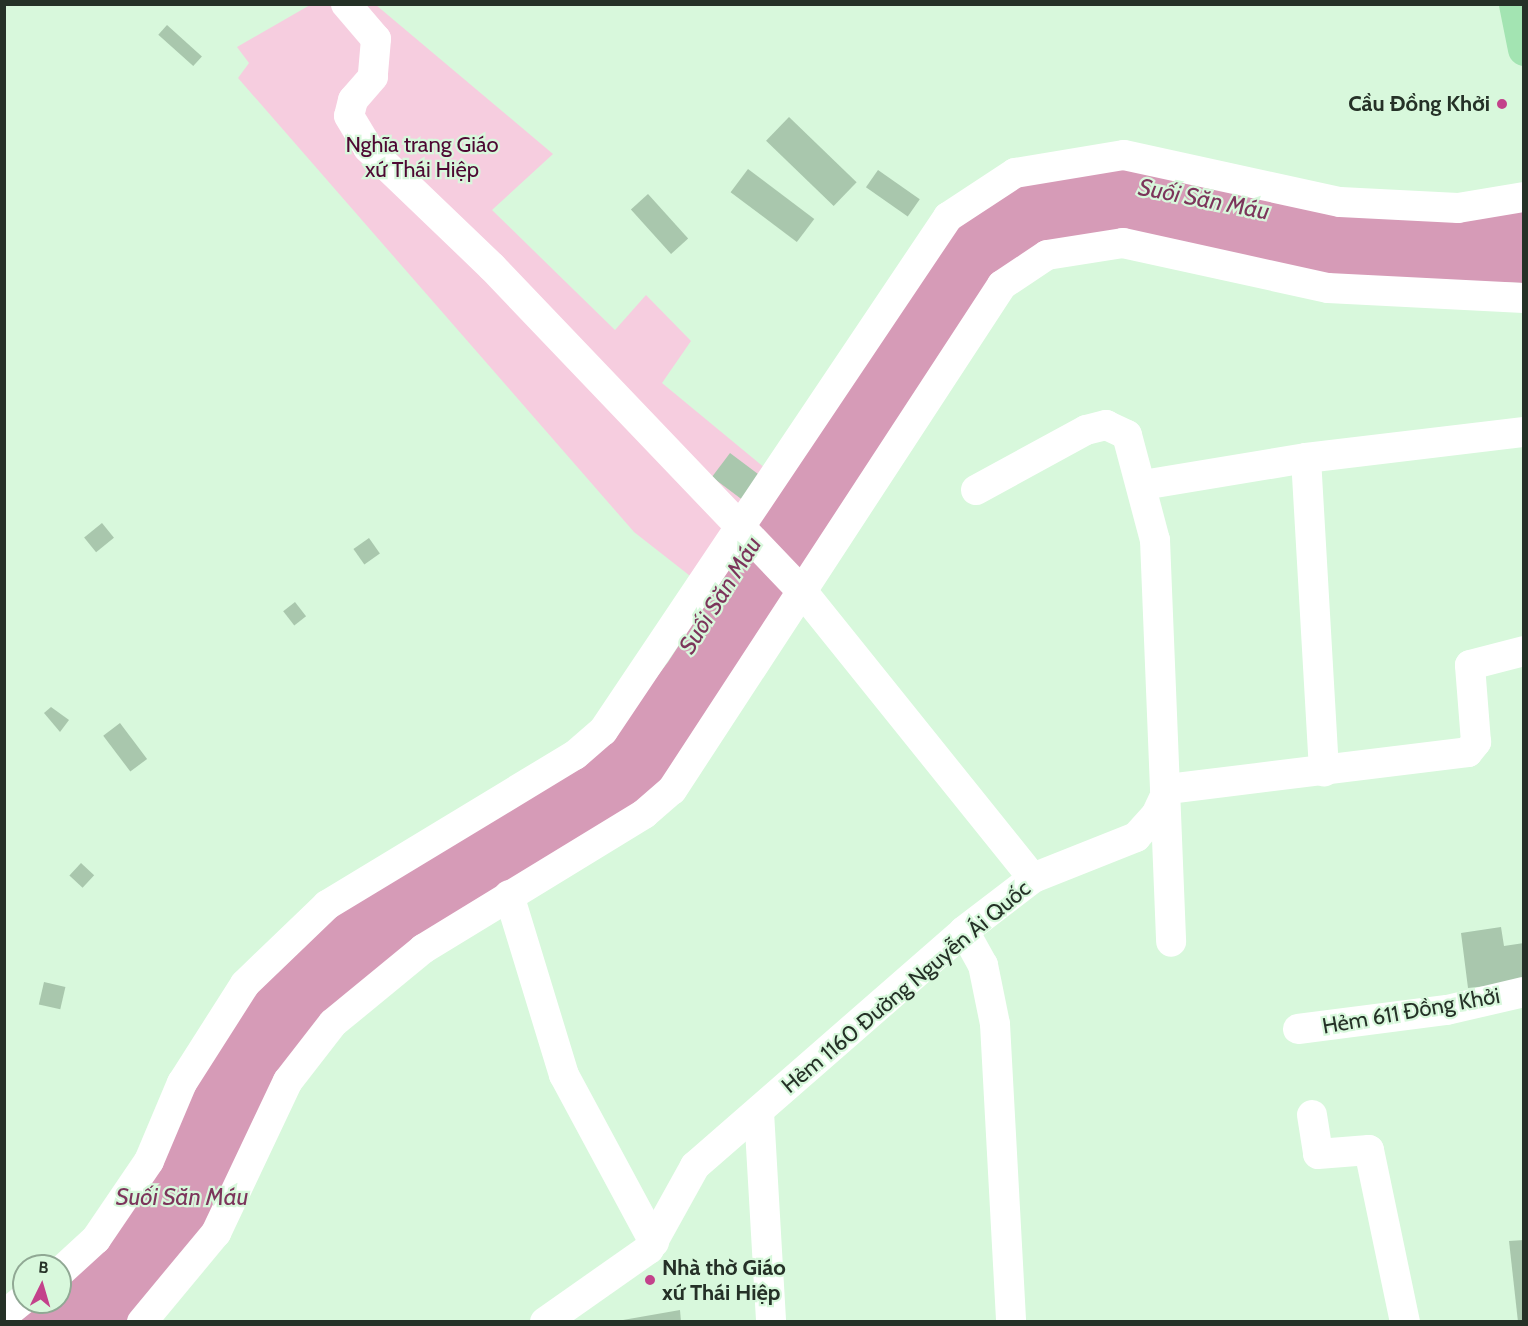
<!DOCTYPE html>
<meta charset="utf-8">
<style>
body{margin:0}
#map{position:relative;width:1528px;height:1326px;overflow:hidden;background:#d8f8dc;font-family:Cabin,sans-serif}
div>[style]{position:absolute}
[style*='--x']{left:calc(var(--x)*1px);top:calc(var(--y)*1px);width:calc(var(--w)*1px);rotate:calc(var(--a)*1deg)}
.green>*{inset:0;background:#f6cddf}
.water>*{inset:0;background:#d69bb7}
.building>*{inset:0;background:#a9c7ad;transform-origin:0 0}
.minor>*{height:30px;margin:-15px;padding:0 15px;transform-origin:15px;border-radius:15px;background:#fff}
.major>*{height:33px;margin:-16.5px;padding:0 16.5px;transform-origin:16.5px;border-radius:16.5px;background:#a3e4b2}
.dots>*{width:16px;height:16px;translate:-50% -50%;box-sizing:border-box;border:3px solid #d8f8dc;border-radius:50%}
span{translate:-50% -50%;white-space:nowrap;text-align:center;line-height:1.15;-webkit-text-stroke:4.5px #d8f8dc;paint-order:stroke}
.poi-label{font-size:22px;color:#253127;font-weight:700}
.right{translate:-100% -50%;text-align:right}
.left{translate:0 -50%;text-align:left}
.park-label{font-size:22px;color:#4e0833}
.street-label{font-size:22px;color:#253127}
.water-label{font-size:24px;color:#7c355b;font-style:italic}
.frame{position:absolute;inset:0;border:6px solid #253127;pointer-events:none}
.north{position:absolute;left:12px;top:1254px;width:60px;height:60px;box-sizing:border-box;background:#d8f8dc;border:2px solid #90a894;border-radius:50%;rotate:5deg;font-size:16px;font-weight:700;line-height:24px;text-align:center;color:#253127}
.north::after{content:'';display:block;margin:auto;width:21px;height:27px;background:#c3428b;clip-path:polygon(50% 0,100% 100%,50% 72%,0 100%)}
</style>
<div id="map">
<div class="green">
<i style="clip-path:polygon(310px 5px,376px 5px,553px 154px,492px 210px,615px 330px,646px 295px,691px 341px,662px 383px,765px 468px,694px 579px,634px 532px,238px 78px,249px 63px,237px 47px)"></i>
</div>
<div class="water">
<i style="clip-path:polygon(1121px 166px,1523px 210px,1523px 283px,1326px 277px,1043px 246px,665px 782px,323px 1019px,220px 1206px,126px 1321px,12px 1322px,37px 1302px,60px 1302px,60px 1285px,255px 988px,334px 913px,610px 739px,668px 662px,955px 224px,1018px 183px)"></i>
</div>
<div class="building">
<i style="left:167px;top:25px;width:47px;height:13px;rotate:42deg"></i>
<i style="left:789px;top:117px;width:94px;height:33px;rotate:44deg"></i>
<i style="left:748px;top:169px;width:83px;height:29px;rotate:37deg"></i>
<i style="left:878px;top:170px;width:51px;height:21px;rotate:35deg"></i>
<i style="left:648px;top:194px;width:60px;height:23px;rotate:48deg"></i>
<i style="left:730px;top:453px;width:38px;height:30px;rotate:37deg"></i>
<i style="left:102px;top:523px;width:19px;height:23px;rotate:51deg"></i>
<i style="left:369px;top:538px;width:19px;height:19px;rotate:55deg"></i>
<i style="left:295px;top:602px;width:18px;height:15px;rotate:52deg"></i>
<i style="clip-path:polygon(51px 707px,69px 720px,60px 732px,44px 713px)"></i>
<i style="left:120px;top:723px;width:45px;height:21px;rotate:53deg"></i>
<i style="left:81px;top:863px;width:18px;height:17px;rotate:43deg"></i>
<i style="clip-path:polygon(1501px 927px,1504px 946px,1524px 943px,1524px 999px,1497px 985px,1468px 988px,1461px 933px)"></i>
<i style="left:44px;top:982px;width:22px;height:23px;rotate:13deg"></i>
<i style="clip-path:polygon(1524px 1240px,1524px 1322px,1518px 1322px,1509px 1241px)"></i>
<i style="clip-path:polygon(680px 1310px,681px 1322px,623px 1322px,623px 1320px)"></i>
</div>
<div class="minor">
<i style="--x:346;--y:4;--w:46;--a:49.4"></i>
<i style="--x:376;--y:39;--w:38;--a:95"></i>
<i style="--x:373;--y:77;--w:30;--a:131"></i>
<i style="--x:353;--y:100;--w:16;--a:104"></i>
<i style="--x:349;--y:116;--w:37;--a:59"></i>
<i style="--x:368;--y:148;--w:172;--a:43.8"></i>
<i style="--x:492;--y:267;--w:448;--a:46.3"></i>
<i style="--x:802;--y:591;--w:368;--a:51.2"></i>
<i style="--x:1306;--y:458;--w:314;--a:86.7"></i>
<i style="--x:1143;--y:485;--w:165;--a:-9.4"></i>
<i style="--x:1306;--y:458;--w:220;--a:-6.8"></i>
<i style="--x:976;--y:490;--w:125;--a:-28.6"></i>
<i style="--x:1086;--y:430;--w:21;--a:-14"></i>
<i style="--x:1106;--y:425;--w:23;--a:25"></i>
<i style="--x:1127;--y:435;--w:109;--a:75.1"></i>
<i style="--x:1155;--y:540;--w:402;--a:87.7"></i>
<i style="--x:509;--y:895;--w:188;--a:73"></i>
<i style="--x:564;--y:1075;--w:190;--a:61.7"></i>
<i style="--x:964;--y:931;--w:39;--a:61"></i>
<i style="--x:983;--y:965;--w:60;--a:78.5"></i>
<i style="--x:995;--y:1024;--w:298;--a:86.9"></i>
<i style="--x:1298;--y:1029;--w:150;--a:-7.3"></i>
<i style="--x:1447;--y:1010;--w:79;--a:-13.2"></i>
<i style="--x:759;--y:1112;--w:210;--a:86.7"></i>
<i style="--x:1312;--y:1115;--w:39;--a:81"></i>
<i style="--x:1318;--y:1154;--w:51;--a:-4.5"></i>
<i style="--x:1369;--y:1150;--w:176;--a:78.2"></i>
<i style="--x:60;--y:1272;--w:49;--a:-42.5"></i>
<i style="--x:96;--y:1239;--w:94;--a:-55.8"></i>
<i style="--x:149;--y:1161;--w:85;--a:-67.1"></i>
<i style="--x:182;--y:1083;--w:117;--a:-57.5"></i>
<i style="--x:245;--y:984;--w:114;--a:-43.9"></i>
<i style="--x:327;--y:905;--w:290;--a:-31.2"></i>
<i style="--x:575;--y:755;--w:37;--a:-41"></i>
<i style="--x:603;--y:731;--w:619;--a:-56.13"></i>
<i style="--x:948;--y:217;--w:80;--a:-33.3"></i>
<i style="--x:1015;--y:173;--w:110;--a:-9.4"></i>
<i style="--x:1124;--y:155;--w:221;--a:12.3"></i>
<i style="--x:1340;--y:202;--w:118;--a:2.9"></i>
<i style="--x:1458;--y:208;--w:67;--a:-9.5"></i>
<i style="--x:4;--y:1315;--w:26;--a:-39"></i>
<i style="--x:142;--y:1322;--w:116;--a:-50.3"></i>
<i style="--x:216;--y:1233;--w:168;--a:-64.7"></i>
<i style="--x:288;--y:1081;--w:73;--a:-52.2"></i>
<i style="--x:333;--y:1023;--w:117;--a:-39.4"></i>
<i style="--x:423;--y:949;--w:259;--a:-31.4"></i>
<i style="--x:644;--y:814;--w:37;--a:-41"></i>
<i style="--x:672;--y:790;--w:603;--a:-56.84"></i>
<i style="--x:1002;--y:285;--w:54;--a:-33.7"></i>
<i style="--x:1047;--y:255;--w:77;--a:-9"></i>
<i style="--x:1123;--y:243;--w:210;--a:12.4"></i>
<i style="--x:1328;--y:288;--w:196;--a:2.9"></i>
<i style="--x:545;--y:1322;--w:127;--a:-35.1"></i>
<i style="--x:649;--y:1249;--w:95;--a:-61"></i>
<i style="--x:695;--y:1166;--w:357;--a:-41.1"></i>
<i style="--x:964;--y:931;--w:87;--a:-37.5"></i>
<i style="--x:1033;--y:878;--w:111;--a:-21.7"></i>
<i style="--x:1136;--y:837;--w:30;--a:-48"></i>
<i style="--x:1156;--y:815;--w:29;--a:-65"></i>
<i style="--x:1168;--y:789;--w:302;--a:-7"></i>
<i style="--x:1468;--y:752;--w:13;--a:-51"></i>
<i style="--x:1476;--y:742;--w:77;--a:-94.5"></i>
<i style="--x:1470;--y:665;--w:56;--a:-14.5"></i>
</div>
<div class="major">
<i style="--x:1515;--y:4;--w:46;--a:78.7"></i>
</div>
<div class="dots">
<i style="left:1502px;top:104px;background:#c3428b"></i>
<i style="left:650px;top:1280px;background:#c3428b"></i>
</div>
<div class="poi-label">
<span class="right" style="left:1490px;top:104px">Cầu Đồng Khởi</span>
<span class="left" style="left:662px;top:1280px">Nhà thờ Giáo<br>xứ Thái Hiệp</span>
</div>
<div class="park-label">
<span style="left:422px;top:157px">Nghĩa trang Giáo<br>xứ Thái Hiệp</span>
</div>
<div class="street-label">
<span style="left:906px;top:987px;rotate:-40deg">Hẻm 1160 Đường Nguyễn Ái Quốc</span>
<span style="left:1411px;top:1011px;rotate:-10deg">Hẻm 611 Đồng Khởi</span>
</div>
<div class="water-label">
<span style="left:1204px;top:199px;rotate:11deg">Suối Săn Máu</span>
<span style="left:720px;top:595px;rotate:-58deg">Suối Săn Máu</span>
<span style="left:182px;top:1197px">Suối Săn Máu</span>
</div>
<div class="frame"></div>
<div class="north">B</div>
</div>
